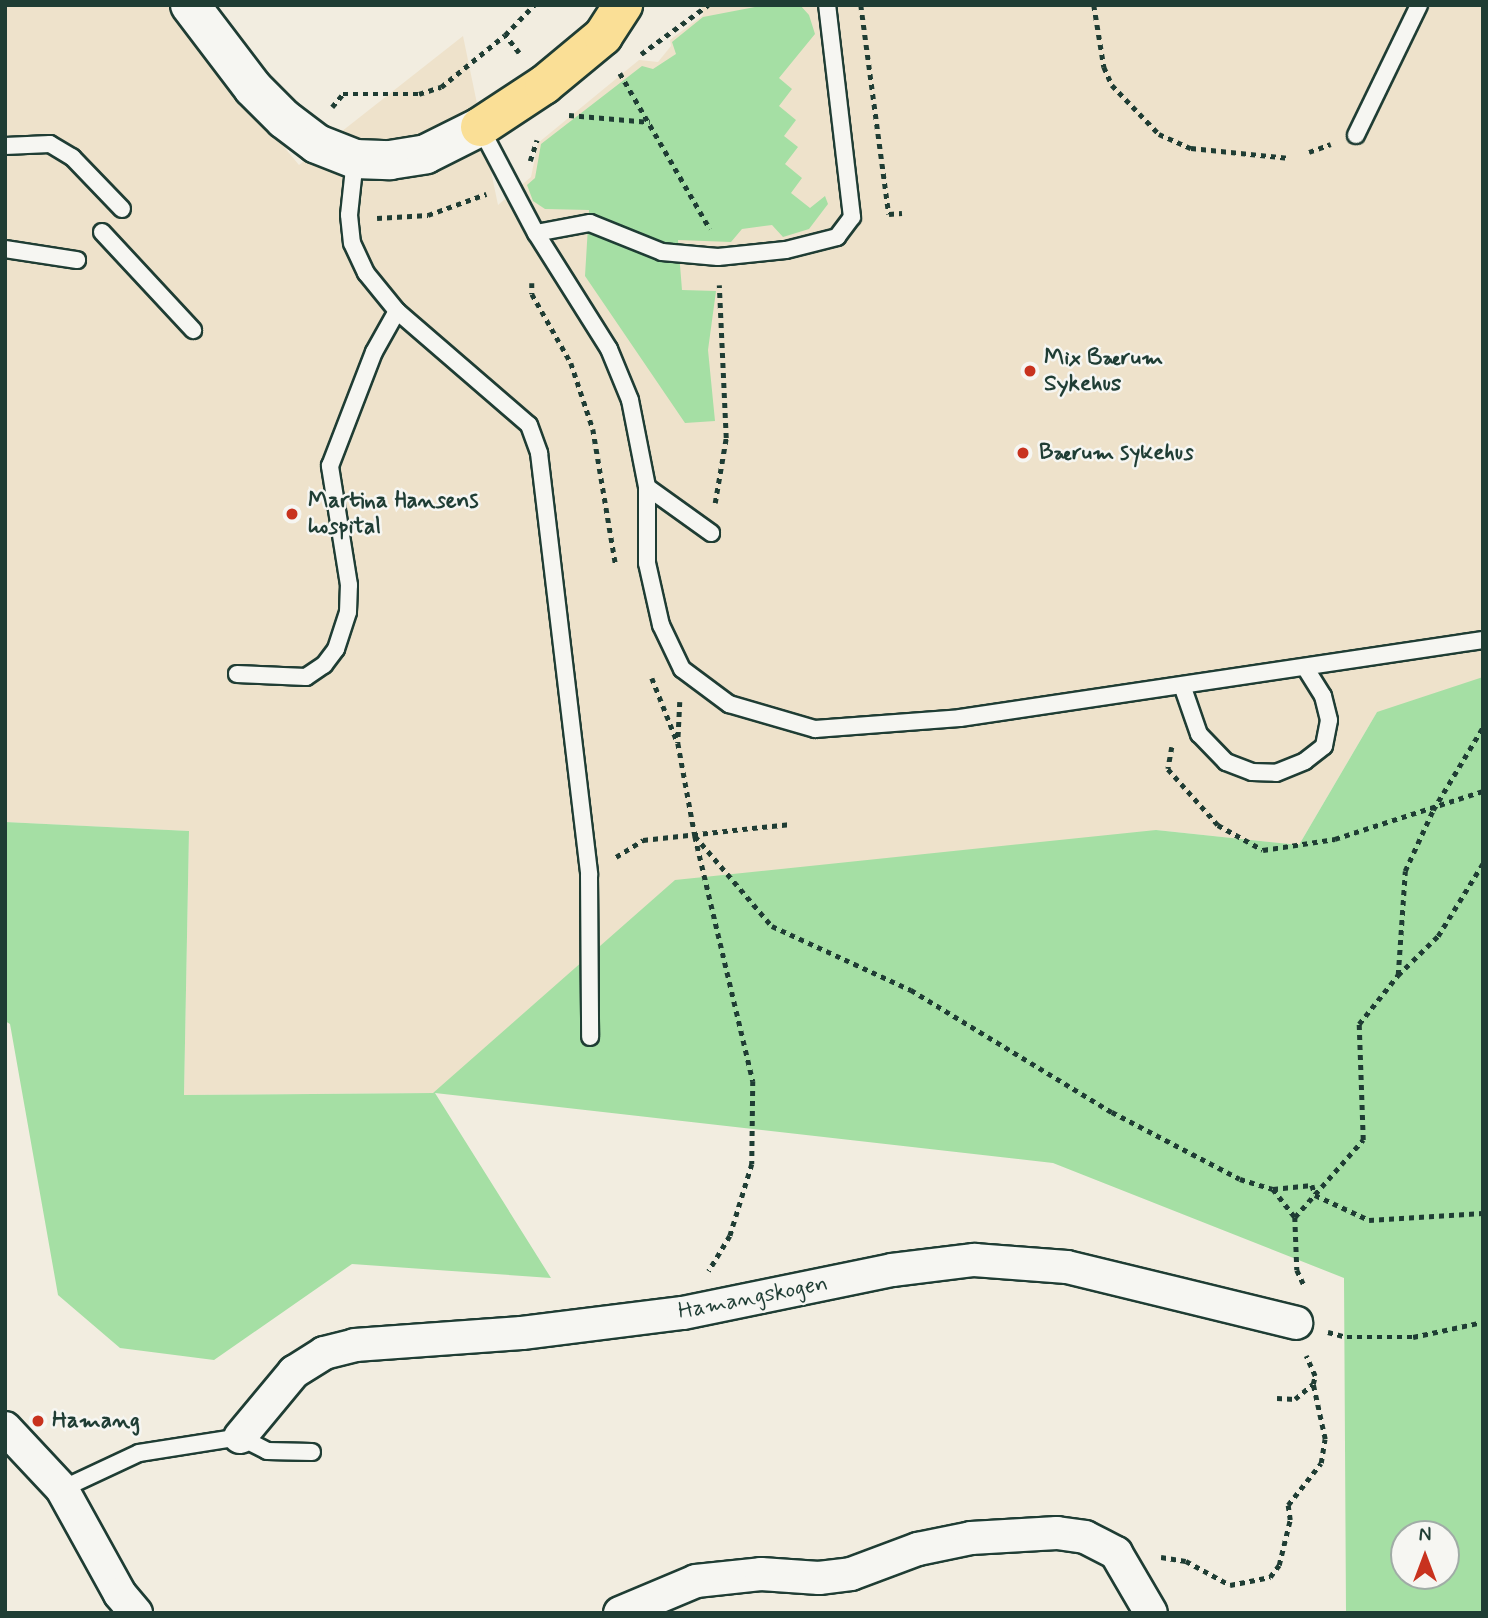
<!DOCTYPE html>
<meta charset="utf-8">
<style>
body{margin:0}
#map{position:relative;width:1488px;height:1618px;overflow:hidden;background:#f2ede0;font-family:Mynerve,sans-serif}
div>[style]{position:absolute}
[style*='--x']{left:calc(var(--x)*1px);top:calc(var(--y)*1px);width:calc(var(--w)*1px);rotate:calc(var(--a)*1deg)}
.built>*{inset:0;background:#eee2cb}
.green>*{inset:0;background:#a5dfa4}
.path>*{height:4.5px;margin-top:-2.25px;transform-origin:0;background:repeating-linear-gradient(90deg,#1f3d34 0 5px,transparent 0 10px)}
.roads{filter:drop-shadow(2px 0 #1f3d34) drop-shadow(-2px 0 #1f3d34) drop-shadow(0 2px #1f3d34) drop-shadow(0 -2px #1f3d34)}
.service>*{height:16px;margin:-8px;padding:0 8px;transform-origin:8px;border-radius:8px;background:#f6f6f2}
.minor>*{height:32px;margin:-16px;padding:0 16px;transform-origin:16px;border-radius:16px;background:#f6f6f2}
.tertiary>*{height:38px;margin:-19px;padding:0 19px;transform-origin:19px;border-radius:19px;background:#f6f6f2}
.primary>*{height:38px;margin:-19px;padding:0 19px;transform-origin:19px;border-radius:19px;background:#fadf96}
.dots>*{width:19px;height:19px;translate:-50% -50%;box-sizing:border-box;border:4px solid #f6f6f2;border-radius:50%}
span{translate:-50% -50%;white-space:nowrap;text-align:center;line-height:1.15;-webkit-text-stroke:5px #f6f6f2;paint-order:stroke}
.poi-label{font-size:23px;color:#1f3d34;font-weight:700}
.left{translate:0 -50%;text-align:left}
.street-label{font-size:23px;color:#1f3d34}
.frame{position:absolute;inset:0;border:7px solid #1f3d34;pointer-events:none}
.north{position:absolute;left:1390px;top:1520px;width:70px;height:70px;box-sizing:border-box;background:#f6f6f2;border:2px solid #a0aca6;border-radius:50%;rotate:0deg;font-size:19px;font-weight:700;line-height:28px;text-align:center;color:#1f3d34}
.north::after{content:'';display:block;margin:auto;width:24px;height:32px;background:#c8321e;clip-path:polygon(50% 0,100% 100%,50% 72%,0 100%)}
</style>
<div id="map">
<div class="built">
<i style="clip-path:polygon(5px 5px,177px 5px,227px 78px,299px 165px,463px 36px,498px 205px,531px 177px,538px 143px,639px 60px,658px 62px,671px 46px,670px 40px,703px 15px,701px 5px,1483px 5px,1483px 700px,1377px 712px,1299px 845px,1156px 830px,601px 1071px,434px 1093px,184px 1095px,189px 831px,5px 822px)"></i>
</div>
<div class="green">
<i style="clip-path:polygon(765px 5px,800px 5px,809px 15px,815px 34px,779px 78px,792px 89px,779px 106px,796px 120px,784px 136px,798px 147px,785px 164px,802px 178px,791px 193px,810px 208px,825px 196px,828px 204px,809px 229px,783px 237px,772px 225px,742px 229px,731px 242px,678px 240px,682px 290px,716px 291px,708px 350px,715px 421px,685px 423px,585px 276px,589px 210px,545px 209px,533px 201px,527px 185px,535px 178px,541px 144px,642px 66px,653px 69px,676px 54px,672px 42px,703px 17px)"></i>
<i style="clip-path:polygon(evenodd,1483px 677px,1483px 1613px,1346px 1613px,1344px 1278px,1053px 1163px,435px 1093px,551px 1278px,352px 1264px,214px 1360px,120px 1348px,58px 1295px,10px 1024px,5px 1021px,5px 822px,189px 831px,184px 1095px,433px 1093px,675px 880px,1156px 830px,1299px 845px,1377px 712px,1483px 677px,1404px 1534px,1446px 1534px,1446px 1576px,1404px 1576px,1404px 1534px)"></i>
</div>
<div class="path">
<i style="--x:861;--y:5;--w:211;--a:82.4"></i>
<i style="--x:889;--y:214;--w:13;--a:-4"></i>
<i style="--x:1094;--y:5;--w:63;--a:80.8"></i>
<i style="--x:1104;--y:67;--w:20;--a:66"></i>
<i style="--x:1112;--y:85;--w:68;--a:46.2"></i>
<i style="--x:1159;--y:134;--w:35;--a:24"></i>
<i style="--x:1191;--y:148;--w:99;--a:5.8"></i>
<i style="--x:519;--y:53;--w:23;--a:-128"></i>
<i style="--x:505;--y:35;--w:42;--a:-46"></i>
<i style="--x:641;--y:54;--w:83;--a:-36.2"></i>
<i style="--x:620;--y:73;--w:180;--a:60"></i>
<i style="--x:332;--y:107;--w:17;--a:-50"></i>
<i style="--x:343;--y:94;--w:76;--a:0"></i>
<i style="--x:419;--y:94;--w:23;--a:-18"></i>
<i style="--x:441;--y:87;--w:82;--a:-39.1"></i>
<i style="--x:569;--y:115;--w:81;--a:4.9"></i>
<i style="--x:1309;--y:152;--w:23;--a:-20"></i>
<i style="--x:530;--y:161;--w:22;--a:-72"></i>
<i style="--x:377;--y:218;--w:51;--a:-3.4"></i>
<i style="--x:428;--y:215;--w:62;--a:-19.9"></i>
<i style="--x:532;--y:283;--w:11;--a:90"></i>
<i style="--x:532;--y:294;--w:79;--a:60.5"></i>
<i style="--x:571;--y:363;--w:70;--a:71.6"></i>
<i style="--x:593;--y:429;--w:139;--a:80.5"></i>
<i style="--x:715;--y:503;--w:66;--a:-80.4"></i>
<i style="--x:726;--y:438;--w:153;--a:-92.6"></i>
<i style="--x:652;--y:678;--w:68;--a:68.4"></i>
<i style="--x:680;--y:702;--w:41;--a:92.8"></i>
<i style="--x:678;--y:743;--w:95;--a:79.6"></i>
<i style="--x:695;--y:836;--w:252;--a:76.7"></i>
<i style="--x:753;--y:1081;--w:83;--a:90.7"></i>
<i style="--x:752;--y:1164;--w:75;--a:107"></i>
<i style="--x:730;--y:1236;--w:41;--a:121"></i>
<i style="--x:1172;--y:747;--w:22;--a:100"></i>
<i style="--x:1168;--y:769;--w:75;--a:48.2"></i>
<i style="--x:1218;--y:825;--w:51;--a:29.1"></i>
<i style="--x:1263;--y:850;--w:73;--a:-8.7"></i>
<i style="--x:1335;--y:839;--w:156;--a:-18"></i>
<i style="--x:695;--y:836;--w:118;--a:49.5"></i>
<i style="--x:772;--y:926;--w:153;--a:24.7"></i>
<i style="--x:911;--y:990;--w:235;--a:31.3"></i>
<i style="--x:1112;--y:1112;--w:144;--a:27.6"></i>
<i style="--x:1240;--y:1179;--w:34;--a:17"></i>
<i style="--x:1273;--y:1189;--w:39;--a:-6"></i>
<i style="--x:1312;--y:1185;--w:10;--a:73"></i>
<i style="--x:1315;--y:1195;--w:60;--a:24.8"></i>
<i style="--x:1369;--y:1220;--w:114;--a:-3.5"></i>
<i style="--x:616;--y:857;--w:32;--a:-32"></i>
<i style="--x:643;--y:840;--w:149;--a:-6.2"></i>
<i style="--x:1398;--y:975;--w:104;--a:-86.1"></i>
<i style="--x:1405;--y:871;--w:67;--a:-65.3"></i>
<i style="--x:1433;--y:810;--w:97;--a:-58.9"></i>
<i style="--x:1273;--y:1189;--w:36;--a:52"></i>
<i style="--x:1295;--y:1217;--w:53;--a:87.8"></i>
<i style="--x:1297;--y:1270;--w:19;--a:65"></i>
<i style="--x:1295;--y:1217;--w:103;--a:-48.6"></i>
<i style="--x:1363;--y:1140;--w:116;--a:-92"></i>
<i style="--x:1359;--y:1024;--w:63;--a:-51.5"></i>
<i style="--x:1398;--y:975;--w:56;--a:-44.3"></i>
<i style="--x:1438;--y:936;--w:86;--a:-58.3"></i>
<i style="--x:1328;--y:1332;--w:20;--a:15"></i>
<i style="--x:1347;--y:1337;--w:66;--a:0"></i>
<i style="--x:1413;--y:1337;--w:72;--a:-12.1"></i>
<i style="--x:1277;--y:1398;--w:18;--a:3"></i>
<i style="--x:1295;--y:1399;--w:23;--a:-40"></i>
<i style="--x:1313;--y:1384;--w:8;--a:-76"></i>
<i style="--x:1315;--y:1376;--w:22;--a:-114"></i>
<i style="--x:1161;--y:1557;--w:25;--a:9"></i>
<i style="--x:1186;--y:1561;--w:50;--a:28.6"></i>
<i style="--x:1230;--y:1585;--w:41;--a:-11.3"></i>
<i style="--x:1270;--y:1577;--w:15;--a:-53"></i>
<i style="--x:1279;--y:1565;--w:46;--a:-76.3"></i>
<i style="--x:1290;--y:1520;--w:15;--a:-98"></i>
<i style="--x:1288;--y:1505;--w:53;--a:-51.8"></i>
<i style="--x:1321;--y:1463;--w:24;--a:-81"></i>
<i style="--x:1325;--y:1439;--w:56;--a:-102.3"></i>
</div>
<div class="roads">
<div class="service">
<i style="--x:480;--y:127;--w:120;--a:62.2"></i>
<i style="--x:536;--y:233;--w:137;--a:57.8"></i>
<i style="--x:609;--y:349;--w:55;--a:67.6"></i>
<i style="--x:630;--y:400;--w:89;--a:78.9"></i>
<i style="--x:647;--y:487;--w:76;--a:90"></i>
<i style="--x:647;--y:563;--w:64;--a:77.3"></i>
<i style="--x:661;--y:625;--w:49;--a:64.5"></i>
<i style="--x:682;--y:669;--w:59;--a:36.7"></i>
<i style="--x:729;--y:704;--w:90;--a:16.2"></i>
<i style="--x:815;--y:729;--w:145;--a:-4.3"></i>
<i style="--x:960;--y:718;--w:529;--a:-8.48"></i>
<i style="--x:1356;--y:135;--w:144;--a:-64.1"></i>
<i style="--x:5;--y:146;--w:45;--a:-2.5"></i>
<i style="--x:50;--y:144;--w:26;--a:31"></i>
<i style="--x:72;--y:157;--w:72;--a:46.1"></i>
<i style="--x:355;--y:159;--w:56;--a:96.1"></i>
<i style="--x:349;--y:215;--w:28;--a:84"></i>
<i style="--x:352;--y:243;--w:33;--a:65"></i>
<i style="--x:366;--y:273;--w:49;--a:50.8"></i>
<i style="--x:397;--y:311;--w:174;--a:40.8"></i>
<i style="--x:529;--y:425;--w:30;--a:70"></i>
<i style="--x:539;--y:453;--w:425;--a:83.2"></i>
<i style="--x:589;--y:875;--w:162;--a:89.6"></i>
<i style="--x:102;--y:232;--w:134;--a:47.1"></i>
<i style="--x:536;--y:233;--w:55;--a:-10.5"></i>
<i style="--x:590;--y:223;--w:78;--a:21.9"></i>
<i style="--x:662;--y:252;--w:56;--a:5.1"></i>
<i style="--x:718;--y:257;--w:68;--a:-5.9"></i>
<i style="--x:786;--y:250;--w:53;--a:-14.3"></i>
<i style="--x:837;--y:237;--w:25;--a:-53"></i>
<i style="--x:852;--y:217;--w:213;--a:-96.7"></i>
<i style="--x:5;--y:249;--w:73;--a:8.7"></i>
<i style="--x:647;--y:487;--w:79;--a:35.7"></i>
<i style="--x:237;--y:674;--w:69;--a:2.5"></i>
<i style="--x:306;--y:677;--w:22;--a:-34"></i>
<i style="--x:324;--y:665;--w:20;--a:-53"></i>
<i style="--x:336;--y:649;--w:39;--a:-72"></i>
<i style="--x:348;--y:612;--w:27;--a:-88"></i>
<i style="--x:349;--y:585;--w:121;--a:-99.1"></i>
<i style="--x:330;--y:466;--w:122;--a:-68.9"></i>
<i style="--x:374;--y:352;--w:47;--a:-60.7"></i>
<i style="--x:1183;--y:688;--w:49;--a:70.8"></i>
<i style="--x:1199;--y:734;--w:39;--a:46"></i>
<i style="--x:1226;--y:762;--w:28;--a:21"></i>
<i style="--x:1252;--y:772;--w:24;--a:2"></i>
<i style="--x:1276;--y:773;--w:31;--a:-22"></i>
<i style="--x:1305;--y:761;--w:24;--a:-38"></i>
<i style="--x:1324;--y:746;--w:26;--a:-79"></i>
<i style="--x:1329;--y:720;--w:25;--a:-104"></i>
<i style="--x:1323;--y:696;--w:34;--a:-122"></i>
<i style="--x:62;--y:1489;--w:85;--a:-25.1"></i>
<i style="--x:139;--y:1453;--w:102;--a:-9"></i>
<i style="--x:240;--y:1437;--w:30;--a:27"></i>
<i style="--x:267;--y:1451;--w:45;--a:1.3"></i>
</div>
<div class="minor">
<i style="--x:5;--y:1428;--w:83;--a:46.9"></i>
<i style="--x:62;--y:1489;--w:120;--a:61.1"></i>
<i style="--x:120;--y:1594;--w:25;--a:50"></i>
<i style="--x:240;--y:1437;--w:85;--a:-50.3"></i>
<i style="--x:294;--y:1372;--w:36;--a:-32"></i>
<i style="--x:324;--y:1353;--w:32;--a:-14"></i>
<i style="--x:355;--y:1345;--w:167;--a:-4.1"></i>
<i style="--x:522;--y:1333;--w:162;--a:-7.1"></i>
<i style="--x:683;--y:1313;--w:213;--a:-11.6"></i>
<i style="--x:892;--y:1270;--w:83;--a:-7"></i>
<i style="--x:974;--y:1260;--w:93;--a:4.3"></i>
<i style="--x:1067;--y:1267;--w:236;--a:13.7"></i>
<i style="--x:620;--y:1613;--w:82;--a:-22.8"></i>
<i style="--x:696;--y:1581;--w:65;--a:-6.1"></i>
<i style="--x:761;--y:1574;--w:58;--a:3.9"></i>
<i style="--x:819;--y:1578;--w:32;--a:-7"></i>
<i style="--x:851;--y:1574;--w:72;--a:-20.5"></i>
<i style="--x:918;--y:1549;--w:54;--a:-11.7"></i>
<i style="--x:971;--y:1538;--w:86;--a:-3.3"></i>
<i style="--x:1057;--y:1533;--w:28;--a:8"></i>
<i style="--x:1085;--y:1537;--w:35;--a:27"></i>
<i style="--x:1116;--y:1553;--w:69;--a:59.7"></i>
</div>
<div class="tertiary">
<i style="--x:190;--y:5;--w:104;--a:52.8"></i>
<i style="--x:253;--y:88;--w:44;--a:45"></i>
<i style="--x:284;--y:119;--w:41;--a:37.1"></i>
<i style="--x:317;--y:144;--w:41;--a:21.5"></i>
<i style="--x:355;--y:159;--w:35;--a:2"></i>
<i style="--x:390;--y:160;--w:36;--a:-9"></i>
<i style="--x:426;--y:154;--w:60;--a:-26.6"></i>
</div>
<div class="primary">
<i style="--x:480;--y:127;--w:77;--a:-33.3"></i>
<i style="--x:544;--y:85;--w:77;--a:-39.7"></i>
<i style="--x:603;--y:36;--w:37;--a:-57"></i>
</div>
</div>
<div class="dots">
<i style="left:1030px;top:371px;background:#c8321e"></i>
<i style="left:1023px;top:453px;background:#c8321e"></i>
<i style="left:292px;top:514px;background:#c8321e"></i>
<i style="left:38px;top:1421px;background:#c8321e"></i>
</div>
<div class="poi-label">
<span class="left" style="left:1044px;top:371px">Mix Bærum<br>Sykehus</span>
<span class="left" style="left:1039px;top:453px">Bærum sykehus</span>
<span class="left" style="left:308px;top:514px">Martina Hansens<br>hospital</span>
<span class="left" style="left:52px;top:1421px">Hamang</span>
</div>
<div class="street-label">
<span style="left:753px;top:1298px;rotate:-11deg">Hamangskogen</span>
</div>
<div class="frame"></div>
<div class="north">N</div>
</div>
